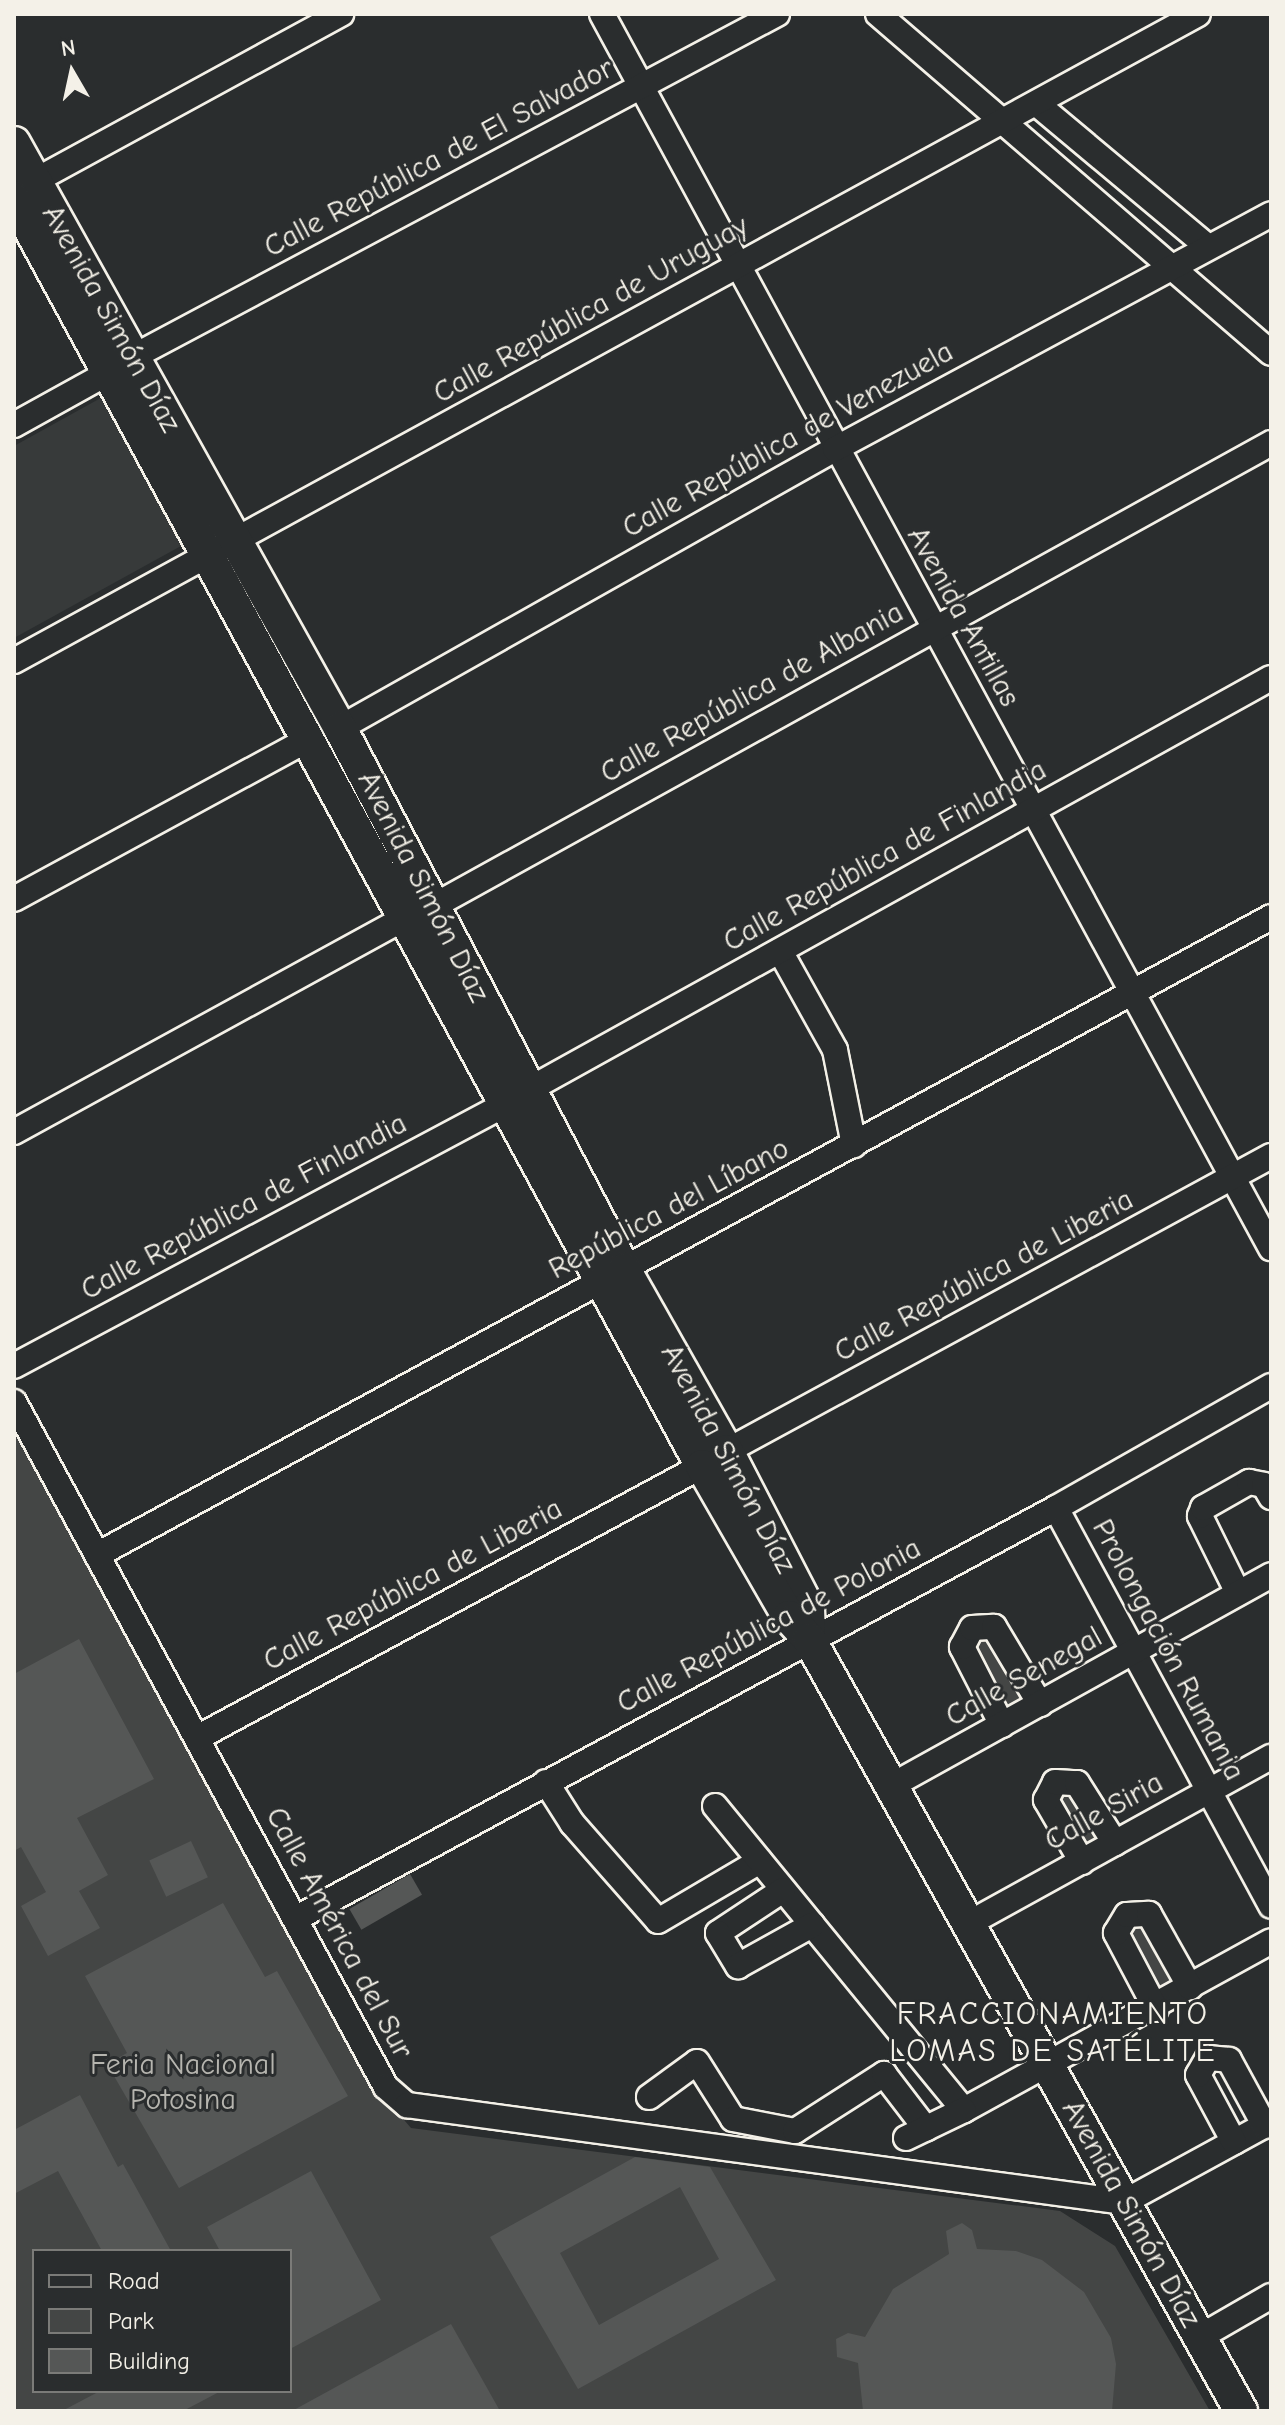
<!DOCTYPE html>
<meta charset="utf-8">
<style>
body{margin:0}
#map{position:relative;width:1285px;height:2425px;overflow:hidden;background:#2a2d2e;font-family:"Comic Neue",sans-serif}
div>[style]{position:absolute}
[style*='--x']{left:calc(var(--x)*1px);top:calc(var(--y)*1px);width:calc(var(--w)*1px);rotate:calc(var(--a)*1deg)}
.built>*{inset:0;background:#373a3a}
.green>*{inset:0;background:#444645;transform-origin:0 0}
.building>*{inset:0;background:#555756;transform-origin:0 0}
.roads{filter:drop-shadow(2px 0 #f4f1e8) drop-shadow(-2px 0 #f4f1e8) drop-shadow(0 2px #f4f1e8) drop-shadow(0 -2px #f4f1e8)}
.minor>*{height:24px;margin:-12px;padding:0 12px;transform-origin:12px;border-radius:12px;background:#2a2d2e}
.major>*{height:32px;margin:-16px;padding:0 16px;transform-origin:16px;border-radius:16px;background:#2a2d2e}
span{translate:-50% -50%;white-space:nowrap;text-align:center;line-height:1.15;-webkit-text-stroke:6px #2a2d2e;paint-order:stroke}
.street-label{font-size:30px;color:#f4f1e8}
.park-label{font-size:30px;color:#b6b5af}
.neighbourhood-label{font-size:32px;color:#f4f1e8;letter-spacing:2px}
.frame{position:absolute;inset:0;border:16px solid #f4f1e8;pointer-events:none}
.legend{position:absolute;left:32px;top:2249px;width:260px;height:144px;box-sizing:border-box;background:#2a2d2e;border:2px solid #7b7b78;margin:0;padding:10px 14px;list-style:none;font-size:24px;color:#f4f1e8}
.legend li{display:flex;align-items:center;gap:16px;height:40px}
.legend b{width:40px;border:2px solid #7b7b78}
.north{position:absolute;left:32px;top:32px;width:80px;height:80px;-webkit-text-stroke:6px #2a2d2e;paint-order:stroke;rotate:351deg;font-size:22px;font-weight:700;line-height:32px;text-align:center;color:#f4f1e8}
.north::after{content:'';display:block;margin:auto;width:28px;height:36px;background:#f4f1e8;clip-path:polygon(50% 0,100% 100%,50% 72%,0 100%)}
</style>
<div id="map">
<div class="built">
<i style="clip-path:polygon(108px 394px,190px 541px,14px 638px,14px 446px)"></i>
</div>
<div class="green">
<i style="clip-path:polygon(evenodd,14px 1419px,380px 2092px,411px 2128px,1060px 2211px,1115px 2246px,1210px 2411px,14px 2411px,14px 1419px,34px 2251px,290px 2251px,290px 2391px,34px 2391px,34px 2251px)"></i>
<i style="left:987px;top:1630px;width:79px;height:26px;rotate:59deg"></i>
<i style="left:1071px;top:1780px;width:64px;height:26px;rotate:62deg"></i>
<i style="left:1151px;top:1918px;width:69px;height:27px;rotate:62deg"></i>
</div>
<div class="building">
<i style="clip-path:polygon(79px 1639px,154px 1779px,77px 1818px,108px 1875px,79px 1891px,100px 1928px,48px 1956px,21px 1906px,46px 1892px,21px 1847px,14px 1851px,14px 1674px)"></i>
<i style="left:191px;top:1841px;width:40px;height:46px;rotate:65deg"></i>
<i style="left:410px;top:1874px;width:24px;height:70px;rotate:60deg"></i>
<i style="clip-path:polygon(223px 1903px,265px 1977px,277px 1971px,348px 2096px,179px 2188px,107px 2064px,127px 2053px,85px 1976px)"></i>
<i style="clip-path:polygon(80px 2095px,118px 2167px,123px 2164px,171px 2251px,102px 2251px,58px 2171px,14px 2194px,14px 2130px)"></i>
<i style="clip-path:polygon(evenodd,635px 2157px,710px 2167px,776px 2280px,578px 2389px,490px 2237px,635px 2157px,680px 2187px,719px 2259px,599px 2325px,560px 2253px,680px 2187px)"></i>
<i style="clip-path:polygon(311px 2171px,381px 2300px,290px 2349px,290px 2251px,220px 2251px,207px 2227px)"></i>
<i style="clip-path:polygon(962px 2223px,972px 2230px,977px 2249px,1016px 2251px,1042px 2260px,1084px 2292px,1111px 2338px,1116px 2364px,1112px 2411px,863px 2411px,858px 2363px,837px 2357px,836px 2339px,848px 2333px,865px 2337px,893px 2289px,949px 2254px,946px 2231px)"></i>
<i style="clip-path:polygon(451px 2324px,500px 2411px,292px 2411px)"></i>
<i style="clip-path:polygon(100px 2391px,221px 2391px,183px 2411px,62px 2411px)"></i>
</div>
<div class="roads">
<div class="minor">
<i style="--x:602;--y:14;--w:1404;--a:61.54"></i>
<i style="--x:878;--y:14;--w:519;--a:40.78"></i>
<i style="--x:1037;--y:104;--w:223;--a:39.9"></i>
<i style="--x:20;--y:189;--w:366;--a:-28.6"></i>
<i style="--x:131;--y:358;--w:732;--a:-28.04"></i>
<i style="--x:14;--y:425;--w:107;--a:-29"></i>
<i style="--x:14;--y:661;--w:1349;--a:-28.65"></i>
<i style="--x:340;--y:728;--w:568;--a:-29.41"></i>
<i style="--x:835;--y:449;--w:495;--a:-28.3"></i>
<i style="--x:14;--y:899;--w:338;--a:-28.5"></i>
<i style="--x:432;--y:907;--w:959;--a:-28.94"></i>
<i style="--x:780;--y:951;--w:113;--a:60.9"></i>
<i style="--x:835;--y:1050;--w:97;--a:78.7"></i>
<i style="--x:530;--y:1089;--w:847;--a:-29.02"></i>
<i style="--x:14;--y:1132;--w:446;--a:-28.7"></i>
<i style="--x:14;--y:1366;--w:555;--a:-28.04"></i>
<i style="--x:14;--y:1402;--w:779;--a:61.5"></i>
<i style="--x:386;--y:2087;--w:28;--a:41"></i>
<i style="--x:407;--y:2105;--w:724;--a:7.7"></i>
<i style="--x:1124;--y:2202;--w:167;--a:-28.6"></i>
<i style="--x:727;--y:1451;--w:619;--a:-28.47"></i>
<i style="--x:1056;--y:1508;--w:452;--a:61.6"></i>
<i style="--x:97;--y:1555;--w:1336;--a:-28.52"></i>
<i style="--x:1238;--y:1593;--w:86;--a:-116.3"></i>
<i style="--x:1200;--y:1516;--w:9;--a:-69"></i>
<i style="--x:1203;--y:1508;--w:53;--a:-29.5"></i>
<i style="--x:1249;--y:1482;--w:15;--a:11"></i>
<i style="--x:1264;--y:1485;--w:14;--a:60"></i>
<i style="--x:1002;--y:1725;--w:88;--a:-117.1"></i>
<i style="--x:962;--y:1647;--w:21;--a:-62"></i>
<i style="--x:972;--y:1628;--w:22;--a:-3"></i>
<i style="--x:994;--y:1627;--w:90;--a:59.1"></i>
<i style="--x:197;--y:1738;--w:574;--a:-28.31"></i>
<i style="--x:546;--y:1782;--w:49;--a:57.6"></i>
<i style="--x:572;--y:1823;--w:130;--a:48.7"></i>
<i style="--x:658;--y:1921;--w:118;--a:-30.5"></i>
<i style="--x:891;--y:1786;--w:435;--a:-29"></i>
<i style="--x:715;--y:1806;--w:393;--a:50.7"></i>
<i style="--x:964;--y:2110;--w:350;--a:-28.8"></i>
<i style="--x:1082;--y:1862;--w:72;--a:-120.1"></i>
<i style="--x:1046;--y:1800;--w:20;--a:-63"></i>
<i style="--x:1055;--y:1782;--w:22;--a:3"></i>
<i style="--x:1077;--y:1783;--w:71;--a:57.7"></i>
<i style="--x:783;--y:1890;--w:78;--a:146.5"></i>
<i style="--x:718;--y:1933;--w:39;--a:59"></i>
<i style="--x:738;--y:1966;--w:85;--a:-29"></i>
<i style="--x:295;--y:1919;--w:865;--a:-28.37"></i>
<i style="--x:1056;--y:1508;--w:247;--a:-29.6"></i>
<i style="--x:968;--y:1924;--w:346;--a:-28.9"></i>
<i style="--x:1156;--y:2009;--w:86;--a:-117.8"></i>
<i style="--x:1116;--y:1933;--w:21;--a:-59"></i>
<i style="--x:1127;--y:1915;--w:22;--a:-3"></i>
<i style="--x:1149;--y:1914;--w:84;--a:60.7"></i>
<i style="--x:649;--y:2097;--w:59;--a:-36.1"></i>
<i style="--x:697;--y:2062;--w:67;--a:57.7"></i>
<i style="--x:733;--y:2119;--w:63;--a:11"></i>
<i style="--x:795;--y:2131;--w:106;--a:-32.6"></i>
<i style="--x:884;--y:2074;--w:69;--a:52.6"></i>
<i style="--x:906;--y:2138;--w:64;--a:-25.8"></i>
<i style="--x:1234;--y:2142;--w:76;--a:-118.2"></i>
<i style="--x:1198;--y:2075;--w:20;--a:-60"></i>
<i style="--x:1208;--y:2058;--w:21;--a:5"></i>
<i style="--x:1229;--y:2060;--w:75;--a:61.4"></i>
<i style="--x:1200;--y:2337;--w:82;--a:-30"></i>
</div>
<div class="major">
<i style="--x:14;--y:143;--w:670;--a:60.87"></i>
<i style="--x:340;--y:728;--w:611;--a:62.3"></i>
<i style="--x:624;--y:1269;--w:209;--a:60.5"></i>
<i style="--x:727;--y:1451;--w:177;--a:62.7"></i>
<i style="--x:808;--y:1608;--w:24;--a:88"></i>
<i style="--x:14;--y:199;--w:1442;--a:61.5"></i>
<i style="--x:702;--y:1466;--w:174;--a:60.1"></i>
<i style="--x:789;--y:1617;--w:30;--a:48"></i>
<i style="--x:809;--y:1639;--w:885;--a:60.77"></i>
</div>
</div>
<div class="street-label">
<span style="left:439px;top:158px;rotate:-28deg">Calle República de El Salvador</span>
<span style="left:591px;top:310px;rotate:-29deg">Calle República de Uruguay</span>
<span style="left:111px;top:319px;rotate:61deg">Avenida Simón Díaz</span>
<span style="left:788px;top:440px;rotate:-29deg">Calle República de Venezuela</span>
<span style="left:963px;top:617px;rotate:61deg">Avenida Antillas</span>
<span style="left:752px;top:693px;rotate:-29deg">Calle República de Albania</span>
<span style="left:885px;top:856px;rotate:-29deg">Calle República de Finlandia</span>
<span style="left:423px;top:887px;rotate:63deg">Avenida Simón Díaz</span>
<span style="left:244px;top:1207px;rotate:-28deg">Calle República de Finlandia</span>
<span style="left:669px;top:1209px;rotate:-28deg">República del Líbano</span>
<span style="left:984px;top:1276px;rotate:-28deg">Calle República de Liberia</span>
<span style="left:728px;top:1459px;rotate:62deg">Avenida Simón Díaz</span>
<span style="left:413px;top:1585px;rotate:-28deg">Calle República de Liberia</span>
<span style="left:769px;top:1626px;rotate:-28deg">Calle República de Polonia</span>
<span style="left:1168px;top:1650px;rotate:62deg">Prolongación Rumania</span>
<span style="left:1024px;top:1677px;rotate:-29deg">Calle Senegal</span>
<span style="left:1104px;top:1812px;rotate:-29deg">Calle Siria</span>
<span style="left:339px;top:1933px;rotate:62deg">Calle América del Sur</span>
<span style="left:1131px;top:2214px;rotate:61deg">Avenida Simón Díaz</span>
</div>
<div class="park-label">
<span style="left:183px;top:2082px">Feria Nacional<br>Potosina</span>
</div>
<div class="neighbourhood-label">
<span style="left:1053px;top:2033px">FRACCIONAMIENTO<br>LOMAS DE SATÉLITE</span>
</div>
<div class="frame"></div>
<ul class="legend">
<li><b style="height:10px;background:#2a2d2e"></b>Road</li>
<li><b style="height:22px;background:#444645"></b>Park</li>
<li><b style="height:22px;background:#555756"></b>Building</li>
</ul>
<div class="north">N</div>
</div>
